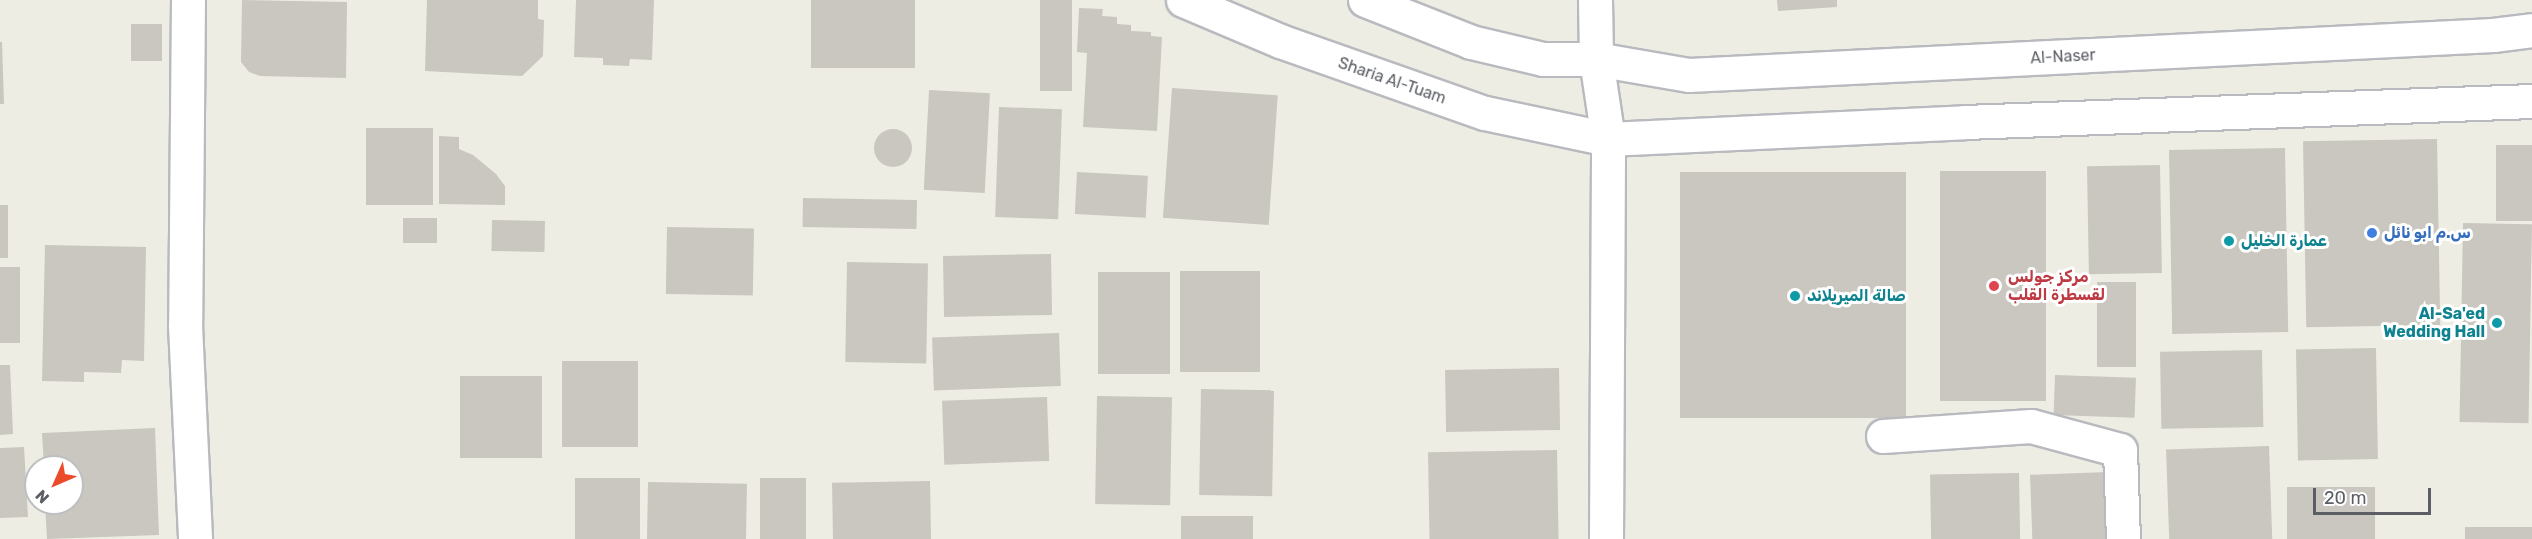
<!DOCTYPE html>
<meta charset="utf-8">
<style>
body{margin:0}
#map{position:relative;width:2532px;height:539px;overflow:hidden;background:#eeede3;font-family:Rubik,Cairo,sans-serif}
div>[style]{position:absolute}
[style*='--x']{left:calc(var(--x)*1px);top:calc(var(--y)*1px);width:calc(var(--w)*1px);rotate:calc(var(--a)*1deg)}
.building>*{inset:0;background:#c9c7c0;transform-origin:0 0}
.round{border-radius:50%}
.roads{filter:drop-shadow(2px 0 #b8babf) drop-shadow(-2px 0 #b8babf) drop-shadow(0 2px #b8babf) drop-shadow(0 -2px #b8babf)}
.minor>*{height:33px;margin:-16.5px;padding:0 16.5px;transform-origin:16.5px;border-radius:16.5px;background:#fff}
.tertiary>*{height:33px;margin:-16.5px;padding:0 16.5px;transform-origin:16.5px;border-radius:16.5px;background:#fff}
.secondary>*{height:33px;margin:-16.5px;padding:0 16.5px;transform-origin:16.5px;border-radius:16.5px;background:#fff}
.dots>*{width:16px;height:16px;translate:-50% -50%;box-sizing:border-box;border:3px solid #fff;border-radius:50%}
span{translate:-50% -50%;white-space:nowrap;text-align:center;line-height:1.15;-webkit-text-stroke:6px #fff;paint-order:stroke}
.street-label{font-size:16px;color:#5b5e64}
.shop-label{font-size:16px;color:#366cbe;font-weight:700}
.left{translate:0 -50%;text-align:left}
.culture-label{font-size:16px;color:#0d838f;font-weight:700}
.right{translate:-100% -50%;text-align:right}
.health-label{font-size:16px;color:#be3a42;font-weight:700}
.north{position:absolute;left:24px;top:455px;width:60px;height:60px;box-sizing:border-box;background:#fff;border:2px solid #bdbfc1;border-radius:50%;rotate:225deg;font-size:16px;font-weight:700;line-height:24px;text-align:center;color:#5b5e64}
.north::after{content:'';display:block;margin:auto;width:21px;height:27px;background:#ec4b2b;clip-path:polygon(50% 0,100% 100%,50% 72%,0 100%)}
.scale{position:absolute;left:2313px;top:488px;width:118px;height:27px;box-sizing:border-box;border:3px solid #5b5e64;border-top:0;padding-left:8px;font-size:18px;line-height:21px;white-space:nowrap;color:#5b5e64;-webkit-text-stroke:4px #fff;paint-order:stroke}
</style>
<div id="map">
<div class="building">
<div style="clip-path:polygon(242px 0,347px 2px,346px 78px,260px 76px,249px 72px,241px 62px)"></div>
<div style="clip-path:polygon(427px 0,538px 0,538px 19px,544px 20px,543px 56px,522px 76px,425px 71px)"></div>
<div style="clip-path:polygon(576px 0,654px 0,652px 60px,630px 59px,629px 66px,603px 65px,603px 58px,574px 57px)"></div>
<div style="left:811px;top:0;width:104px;height:68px"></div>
<div style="left:1040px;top:0;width:32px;height:91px"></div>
<div style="clip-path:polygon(1777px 0,1837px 0,1837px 7px,1778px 11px)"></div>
<div style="clip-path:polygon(1079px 8px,1103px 9px,1102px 16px,1117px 17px,1117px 24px,1131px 25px,1131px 31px,1151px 32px,1151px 36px,1162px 37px,1157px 131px,1083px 127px,1087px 53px,1077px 52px)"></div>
<div style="left:131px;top:24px;width:31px;height:37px"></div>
<div style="clip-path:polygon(0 42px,2px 42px,4px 104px,0 104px)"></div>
<div style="left:1172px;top:88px;width:106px;height:130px;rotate:4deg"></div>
<div style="left:929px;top:90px;width:61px;height:100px;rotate:3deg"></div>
<div style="left:999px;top:107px;width:63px;height:110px;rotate:2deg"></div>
<div style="left:366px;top:128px;width:67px;height:77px"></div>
<div class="round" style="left:874px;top:129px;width:38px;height:38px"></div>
<div style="clip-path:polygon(439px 136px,459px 137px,459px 149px,473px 155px,496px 174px,505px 186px,505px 205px,439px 204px)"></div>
<div style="left:2437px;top:139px;width:186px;height:134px;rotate:89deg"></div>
<div style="left:2496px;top:145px;width:36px;height:76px"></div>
<div style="left:2285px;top:148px;width:184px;height:116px;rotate:89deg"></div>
<div style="left:2160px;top:165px;width:108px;height:73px;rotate:89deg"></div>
<div style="left:1940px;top:171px;width:106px;height:230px"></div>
<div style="left:1077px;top:172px;width:71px;height:42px;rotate:3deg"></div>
<div style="left:1906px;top:172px;width:246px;height:226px;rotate:90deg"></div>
<div style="left:803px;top:198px;width:114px;height:29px;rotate:1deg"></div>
<div style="left:0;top:205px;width:8px;height:53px"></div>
<div style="left:403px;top:218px;width:34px;height:25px"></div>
<div style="left:492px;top:220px;width:53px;height:31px;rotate:1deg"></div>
<div style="left:2463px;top:223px;width:69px;height:199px;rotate:1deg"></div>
<div style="left:667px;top:227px;width:87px;height:67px;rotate:1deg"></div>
<div style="clip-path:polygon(45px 245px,146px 247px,144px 361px,122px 360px,121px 373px,84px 372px,84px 382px,42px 381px)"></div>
<div style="left:1051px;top:254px;width:61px;height:108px;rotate:89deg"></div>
<div style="left:847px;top:262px;width:81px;height:100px;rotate:1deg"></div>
<div style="left:0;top:267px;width:20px;height:76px"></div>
<div style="left:1180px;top:271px;width:80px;height:101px"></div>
<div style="left:1098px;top:272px;width:72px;height:102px"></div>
<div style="left:2097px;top:282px;width:39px;height:85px"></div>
<div style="left:1059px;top:333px;width:53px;height:127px;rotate:88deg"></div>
<div style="left:2376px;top:348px;width:111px;height:80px;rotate:89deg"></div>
<div style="left:2262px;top:350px;width:77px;height:102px;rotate:89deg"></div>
<div style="left:562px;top:361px;width:76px;height:86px"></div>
<div style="clip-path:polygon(0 365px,10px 365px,13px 434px,0 435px)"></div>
<div style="left:1559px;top:368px;width:62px;height:114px;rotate:89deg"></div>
<div style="left:2055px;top:375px;width:81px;height:40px;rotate:2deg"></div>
<div style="left:460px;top:376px;width:82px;height:82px"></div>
<div style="left:1201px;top:389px;width:73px;height:106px;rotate:1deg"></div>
<div style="left:1097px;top:396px;width:75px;height:108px;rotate:1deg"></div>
<div style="left:1047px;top:397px;width:64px;height:105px;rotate:88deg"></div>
<div style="clip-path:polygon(155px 428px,159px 535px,47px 539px,45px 503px,72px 503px,72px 467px,44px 467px,42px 433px)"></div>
<div style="left:2269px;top:446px;width:93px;height:103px;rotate:88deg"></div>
<div style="clip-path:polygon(24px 447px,28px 517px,0 518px,0 448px)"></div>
<div style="left:1557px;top:450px;width:89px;height:129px;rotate:89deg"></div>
<div style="left:2108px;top:472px;width:67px;height:78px;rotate:88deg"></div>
<div style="left:2019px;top:473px;width:66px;height:89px;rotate:89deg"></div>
<div style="left:575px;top:478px;width:65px;height:61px"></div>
<div style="left:760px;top:478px;width:46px;height:61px"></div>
<div style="left:930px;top:481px;width:58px;height:98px;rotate:89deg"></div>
<div style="left:648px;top:482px;width:99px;height:57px;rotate:1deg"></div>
<div style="left:2375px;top:487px;width:52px;height:88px;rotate:90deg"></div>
<div style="left:1181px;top:516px;width:72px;height:23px"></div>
<div style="left:2532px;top:527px;width:12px;height:67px;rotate:90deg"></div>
</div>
<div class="roads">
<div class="minor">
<div style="--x:188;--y:0;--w:325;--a:90.5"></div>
<div style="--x:185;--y:325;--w:214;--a:87.3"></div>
<div style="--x:1596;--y:59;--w:81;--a:81.5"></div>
<div style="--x:1883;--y:436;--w:148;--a:-3.9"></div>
<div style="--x:2031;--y:426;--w:92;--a:15.1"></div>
<div style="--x:2120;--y:450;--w:89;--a:88.1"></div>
</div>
<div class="tertiary">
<div style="--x:1595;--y:0;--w:59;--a:89"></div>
<div style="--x:1606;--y:539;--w:400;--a:-89.7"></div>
</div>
<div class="secondary">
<div style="--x:1183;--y:0;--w:105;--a:22.9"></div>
<div style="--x:1280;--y:41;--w:217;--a:19.4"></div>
<div style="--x:1485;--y:113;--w:126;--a:11.9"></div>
<div style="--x:1608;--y:139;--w:357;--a:-2.7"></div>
<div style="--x:1965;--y:122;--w:567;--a:-2.12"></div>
<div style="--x:1365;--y:0;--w:114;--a:21.6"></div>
<div style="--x:1471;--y:42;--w:74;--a:13.3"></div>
<div style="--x:1543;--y:59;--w:53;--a:0"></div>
<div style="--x:1596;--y:59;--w:94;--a:9.8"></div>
<div style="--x:1689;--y:75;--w:805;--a:-2.85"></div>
<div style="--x:2493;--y:35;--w:39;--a:-7"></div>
</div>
</div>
<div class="dots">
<div style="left:2372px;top:233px;background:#3f7fe0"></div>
<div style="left:2229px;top:241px;background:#0f9aa8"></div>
<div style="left:1994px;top:286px;background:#e0444e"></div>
<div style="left:1795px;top:296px;background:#0f9aa8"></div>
<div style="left:2497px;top:323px;background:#0f9aa8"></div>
</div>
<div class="street-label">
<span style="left:2063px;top:57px;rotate:-3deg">Al-Naser</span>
<span style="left:1392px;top:81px;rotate:19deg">Sharia Al-Tuam</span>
</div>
<div class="shop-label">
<span class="left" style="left:2384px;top:233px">س.م ابو نائل</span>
</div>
<div class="culture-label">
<span class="left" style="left:2241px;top:241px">عمارة الخليل</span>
<span class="left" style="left:1807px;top:296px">صالة الميريلاند</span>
<span class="right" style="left:2485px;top:323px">Al-Sa'ed<br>Wedding Hall</span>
</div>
<div class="health-label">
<span class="left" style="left:2008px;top:286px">مركز جولس<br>لقسطرة القلب</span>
</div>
<div class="north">N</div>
<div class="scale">20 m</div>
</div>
